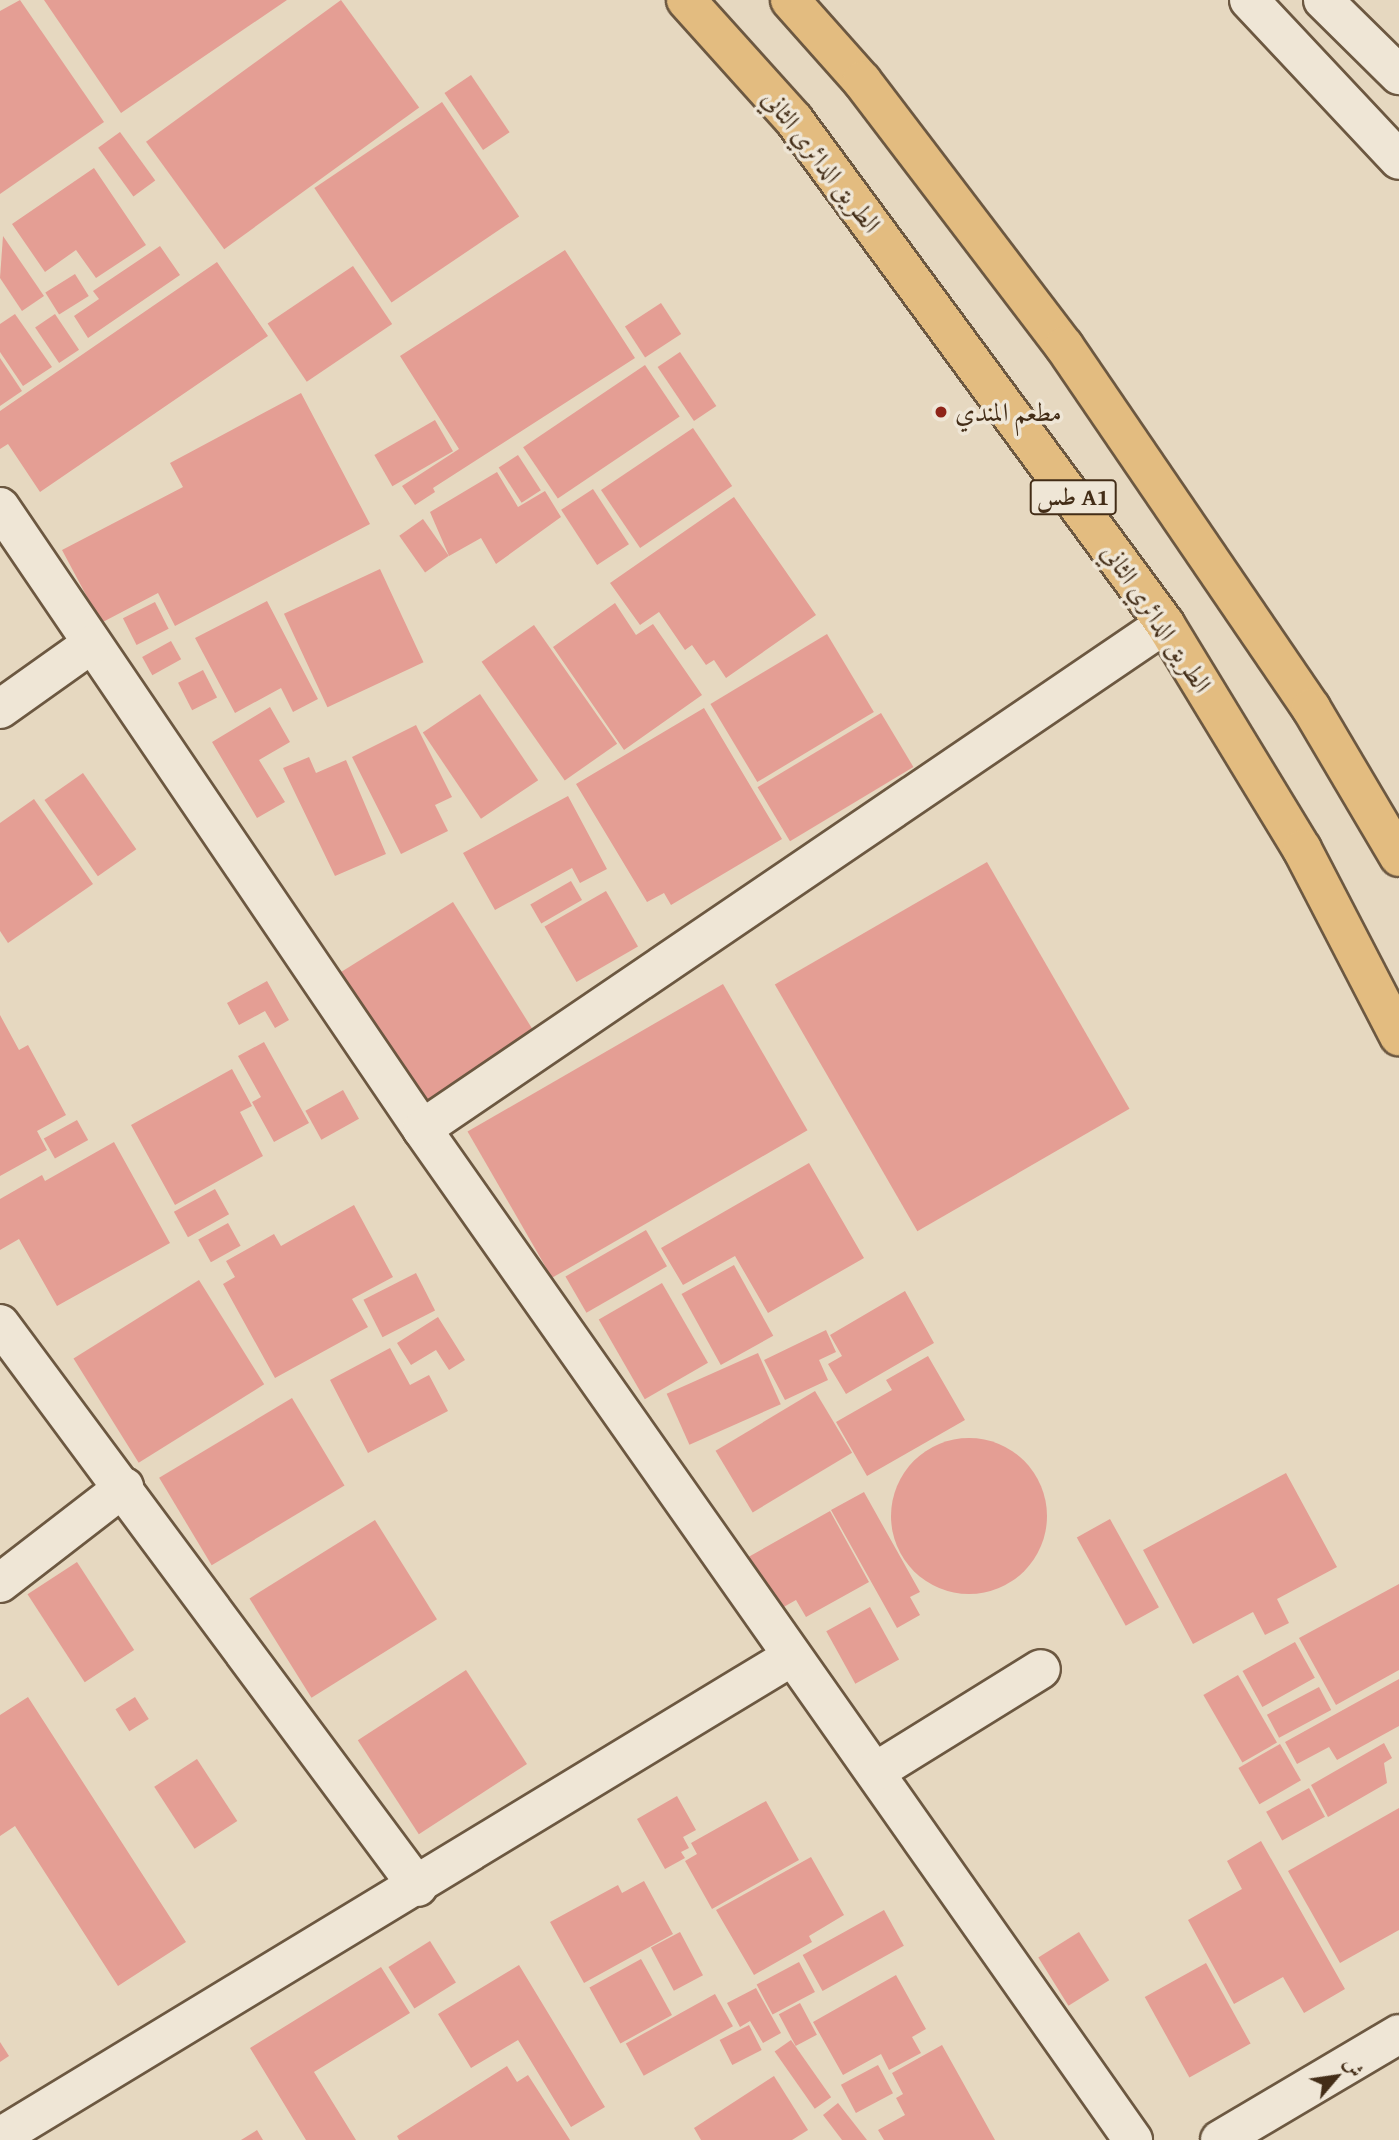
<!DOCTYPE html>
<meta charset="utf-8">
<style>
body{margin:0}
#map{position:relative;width:1399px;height:2140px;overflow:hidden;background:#e6d8c0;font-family:"Gentium Book Plus",Amiri,serif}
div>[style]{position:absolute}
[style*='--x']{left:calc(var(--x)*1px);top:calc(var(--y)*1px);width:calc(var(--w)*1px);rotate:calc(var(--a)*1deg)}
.building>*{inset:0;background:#e49e94;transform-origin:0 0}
.round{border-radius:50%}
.roads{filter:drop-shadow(2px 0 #6c5841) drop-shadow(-2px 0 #6c5841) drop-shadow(0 2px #6c5841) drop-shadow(0 -2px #6c5841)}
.minor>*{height:38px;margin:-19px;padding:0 19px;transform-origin:19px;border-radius:19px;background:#efe6d6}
.highway>*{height:38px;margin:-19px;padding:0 19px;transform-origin:19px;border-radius:19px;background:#e3bc80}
.dots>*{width:19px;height:19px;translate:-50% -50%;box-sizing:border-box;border:4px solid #efe6d6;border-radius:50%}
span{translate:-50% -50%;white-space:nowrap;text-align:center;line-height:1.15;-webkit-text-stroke:7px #efe6d6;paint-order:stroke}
.shield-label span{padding:2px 5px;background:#efe6d6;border:2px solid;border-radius:5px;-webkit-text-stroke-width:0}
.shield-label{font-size:24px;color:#432d17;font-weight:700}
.street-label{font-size:26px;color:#432d17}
.poi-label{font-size:26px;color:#432d17}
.left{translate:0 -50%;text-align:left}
.north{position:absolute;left:1301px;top:2042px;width:70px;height:70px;-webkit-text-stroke:5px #efe6d6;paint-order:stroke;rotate:61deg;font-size:19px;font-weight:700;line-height:28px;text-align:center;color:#432d17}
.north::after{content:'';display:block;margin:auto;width:24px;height:32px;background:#432d17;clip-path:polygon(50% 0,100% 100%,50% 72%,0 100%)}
</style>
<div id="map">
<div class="building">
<div style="clip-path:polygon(20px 0,104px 122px,0 194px,0 11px)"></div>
<div style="clip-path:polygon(44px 0,287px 0,121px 113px)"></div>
<div style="left:341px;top:0;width:133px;height:241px;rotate:54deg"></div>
<div style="left:471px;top:75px;width:69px;height:32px;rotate:56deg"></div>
<div style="left:442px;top:102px;width:138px;height:154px;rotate:56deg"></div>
<div style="left:120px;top:132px;width:60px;height:27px;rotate:54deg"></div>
<div style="clip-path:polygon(94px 168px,146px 245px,96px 278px,76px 250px,45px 272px,12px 224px)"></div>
<div style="clip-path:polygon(3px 236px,44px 296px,22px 311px,0 278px)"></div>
<div style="clip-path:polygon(160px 246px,180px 275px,88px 338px,74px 316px,99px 299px,93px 291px)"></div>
<div style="clip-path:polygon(565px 250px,635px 358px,433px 488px,435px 492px,415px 505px,402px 486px,459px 449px,400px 356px)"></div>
<div style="clip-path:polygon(217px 262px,268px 336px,40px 492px,8px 444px,0 449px,0 411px)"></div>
<div style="left:353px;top:266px;width:70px;height:103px;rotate:56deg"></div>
<div style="left:75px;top:274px;width:26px;height:35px;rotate:58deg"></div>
<div style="left:661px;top:303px;width:37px;height:43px;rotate:57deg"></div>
<div style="clip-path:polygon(15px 314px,52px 367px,23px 386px,0 352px,0 324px)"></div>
<div style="left:55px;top:314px;width:43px;height:24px;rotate:56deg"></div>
<div style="left:680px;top:352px;width:65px;height:27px;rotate:56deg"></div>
<div style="clip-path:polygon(0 358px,22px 391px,0 406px)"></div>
<div style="left:645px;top:365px;width:62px;height:147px;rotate:56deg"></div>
<div style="clip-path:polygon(301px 393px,370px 524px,175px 626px,158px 593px,101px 623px,62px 550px,183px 487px,170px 463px)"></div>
<div style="left:435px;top:420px;width:36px;height:70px;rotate:60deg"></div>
<div style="left:693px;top:428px;width:70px;height:111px;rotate:56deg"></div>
<div style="left:518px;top:455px;width:42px;height:23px;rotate:57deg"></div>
<div style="clip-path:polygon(497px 472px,518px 507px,545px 491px,561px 517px,496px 564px,481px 538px,449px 556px,430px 512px)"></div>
<div style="left:593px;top:489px;width:66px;height:38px;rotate:57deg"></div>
<div style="clip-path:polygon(734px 497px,816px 615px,726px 678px,714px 660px,706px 665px,692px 645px,685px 650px,659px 612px,640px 625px,610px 583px)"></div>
<div style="left:423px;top:519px;width:45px;height:29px;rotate:55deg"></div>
<div style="left:380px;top:569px;width:103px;height:106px;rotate:65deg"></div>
<div style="clip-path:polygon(267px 601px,318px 699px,293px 712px,281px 688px,235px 713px,195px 638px)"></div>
<div style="left:155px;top:602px;width:30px;height:36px;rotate:63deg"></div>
<div style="clip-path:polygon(615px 603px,636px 635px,653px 624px,702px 695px,624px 750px,553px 647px)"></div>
<div style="left:534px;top:625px;width:145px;height:64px;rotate:55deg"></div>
<div style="left:827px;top:634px;width:91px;height:136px;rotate:59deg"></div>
<div style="left:171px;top:641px;width:21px;height:33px;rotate:61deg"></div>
<div style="left:203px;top:670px;width:31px;height:28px;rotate:63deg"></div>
<div style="left:480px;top:694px;width:104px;height:69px;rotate:56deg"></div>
<div style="clip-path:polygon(270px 707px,290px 742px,259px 760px,285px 802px,257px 818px,212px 742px)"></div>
<div style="clip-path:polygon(704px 708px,782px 839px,671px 905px,664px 893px,647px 902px,576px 784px)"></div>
<div style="left:881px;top:713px;width:63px;height:144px;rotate:59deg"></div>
<div style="clip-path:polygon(416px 725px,452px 797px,435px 805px,448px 831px,401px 854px,352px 757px)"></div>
<div style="clip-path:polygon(309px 757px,316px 773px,346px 760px,386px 854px,335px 876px,283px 768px)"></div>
<div style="left:83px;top:773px;width:93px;height:47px;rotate:55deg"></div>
<div style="clip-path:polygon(568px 796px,607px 869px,580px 883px,572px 868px,495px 910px,463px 853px)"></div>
<div style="clip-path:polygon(34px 799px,93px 884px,8px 943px,0 931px,0 823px)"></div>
<div style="left:987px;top:862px;width:285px;height:245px;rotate:60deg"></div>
<div style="left:571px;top:881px;width:22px;height:47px;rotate:60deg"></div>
<div style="left:606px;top:891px;width:64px;height:71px;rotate:60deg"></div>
<div style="left:453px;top:902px;width:159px;height:139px;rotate:58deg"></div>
<div style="clip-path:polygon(267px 981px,289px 1020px,275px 1028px,265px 1011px,239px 1025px,227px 1003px)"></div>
<div style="left:723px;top:984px;width:169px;height:295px;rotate:60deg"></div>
<div style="clip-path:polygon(0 1015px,19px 1050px,28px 1045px,66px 1115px,37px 1131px,47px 1150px,0 1176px)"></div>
<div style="clip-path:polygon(264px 1042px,309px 1123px,274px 1142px,252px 1102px,261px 1097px,238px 1056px)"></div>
<div style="clip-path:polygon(232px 1069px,252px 1106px,240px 1112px,263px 1156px,175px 1205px,131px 1125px)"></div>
<div style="left:343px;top:1090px;width:33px;height:43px;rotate:61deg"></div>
<div style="left:77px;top:1120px;width:23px;height:38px;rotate:61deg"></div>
<div style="clip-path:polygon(114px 1142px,170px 1243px,57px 1306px,19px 1239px,0 1250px,0 1199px,42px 1175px,45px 1181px)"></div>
<div style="clip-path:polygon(809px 1163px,864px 1258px,768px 1313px,735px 1256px,683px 1285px,661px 1248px)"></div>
<div style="left:215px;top:1189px;width:29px;height:47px;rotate:61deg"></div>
<div style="clip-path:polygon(354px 1205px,393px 1277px,352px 1299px,368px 1327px,275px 1378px,223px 1284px,235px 1277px,226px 1261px,274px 1234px,281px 1246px)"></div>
<div style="left:228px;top:1223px;width:26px;height:34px;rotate:61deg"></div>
<div style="left:646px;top:1230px;width:42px;height:93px;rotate:60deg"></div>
<div style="left:734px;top:1265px;width:81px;height:60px;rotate:61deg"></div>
<div style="left:416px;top:1273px;width:42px;height:59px;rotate:63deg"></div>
<div style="left:199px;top:1280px;width:123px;height:148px;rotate:58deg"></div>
<div style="left:662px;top:1283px;width:92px;height:73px;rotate:60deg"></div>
<div style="clip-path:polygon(905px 1291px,934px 1343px,846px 1394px,828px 1364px,842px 1356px,830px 1335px)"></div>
<div style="clip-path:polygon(438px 1317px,465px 1360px,449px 1370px,436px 1350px,411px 1365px,397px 1343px)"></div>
<div style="clip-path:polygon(826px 1330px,836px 1352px,819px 1360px,828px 1380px,785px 1400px,764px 1360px)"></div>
<div style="clip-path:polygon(390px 1348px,410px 1385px,429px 1375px,448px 1411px,368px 1453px,330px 1380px)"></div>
<div style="left:758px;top:1353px;width:56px;height:100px;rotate:66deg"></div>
<div style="clip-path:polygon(928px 1356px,965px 1420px,867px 1476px,836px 1422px,892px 1390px,886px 1380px)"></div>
<div style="left:815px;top:1391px;width:72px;height:116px;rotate:59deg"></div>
<div style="left:292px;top:1398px;width:102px;height:155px;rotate:59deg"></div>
<div class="round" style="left:891px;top:1438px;width:156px;height:156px"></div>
<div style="clip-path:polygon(1286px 1473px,1337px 1567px,1277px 1599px,1289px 1623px,1265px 1635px,1253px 1612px,1193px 1644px,1143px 1550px)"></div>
<div style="clip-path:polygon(864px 1492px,920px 1592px,910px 1597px,920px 1615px,897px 1628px,831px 1510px)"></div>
<div style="clip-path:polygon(830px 1511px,869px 1582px,806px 1617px,796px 1600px,773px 1613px,743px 1560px)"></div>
<div style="left:1110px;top:1519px;width:101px;height:38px;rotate:61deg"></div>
<div style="left:375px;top:1520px;width:117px;height:148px;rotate:58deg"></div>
<div style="left:77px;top:1562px;width:105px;height:59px;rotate:57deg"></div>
<div style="clip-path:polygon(1399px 1584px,1399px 1670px,1336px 1705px,1299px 1638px)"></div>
<div style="left:870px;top:1607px;width:60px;height:50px;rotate:61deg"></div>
<div style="left:1295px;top:1642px;width:41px;height:60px;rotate:61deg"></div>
<div style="left:466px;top:1670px;width:112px;height:129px;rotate:57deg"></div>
<div style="left:1238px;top:1675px;width:78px;height:40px;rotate:60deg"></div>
<div style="clip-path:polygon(1399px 1679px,1399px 1726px,1337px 1760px,1329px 1747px,1297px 1764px,1285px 1742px)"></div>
<div style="left:1319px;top:1687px;width:26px;height:59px;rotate:62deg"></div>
<div style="clip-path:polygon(28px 1697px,186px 1942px,118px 1986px,15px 1826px,0 1836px,0 1715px)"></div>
<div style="left:135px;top:1697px;width:26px;height:23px;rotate:58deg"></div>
<div style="clip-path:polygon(1384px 1743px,1392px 1758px,1384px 1763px,1387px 1783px,1328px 1817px,1311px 1785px)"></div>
<div style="left:1280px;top:1744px;width:42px;height:48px;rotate:60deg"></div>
<div style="left:197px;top:1759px;width:74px;height:51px;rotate:57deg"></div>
<div style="left:1309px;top:1788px;width:33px;height:49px;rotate:61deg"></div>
<div style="clip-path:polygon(677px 1796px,696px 1830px,683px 1837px,689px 1848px,681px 1852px,685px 1858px,665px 1869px,637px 1819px)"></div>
<div style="clip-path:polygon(766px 1801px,799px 1860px,712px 1909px,685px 1861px,697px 1854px,691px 1843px)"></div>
<div style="clip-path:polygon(1399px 1808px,1399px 1930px,1340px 1963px,1288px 1871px)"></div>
<div style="clip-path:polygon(1261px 1841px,1345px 1989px,1304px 2013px,1283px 1977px,1234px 2004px,1188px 1920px,1242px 1889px,1227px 1861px)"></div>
<div style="clip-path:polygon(811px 1857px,844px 1915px,809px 1936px,812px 1942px,754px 1975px,716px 1910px)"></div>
<div style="clip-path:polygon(644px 1881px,673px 1934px,584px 1983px,550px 1922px,618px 1885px,622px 1893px)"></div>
<div style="left:884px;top:1910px;width:41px;height:93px;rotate:61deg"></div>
<div style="left:680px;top:1932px;width:49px;height:33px;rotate:62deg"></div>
<div style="left:1079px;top:1932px;width:57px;height:48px;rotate:58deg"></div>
<div style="left:430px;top:1941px;width:49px;height:49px;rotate:58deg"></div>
<div style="left:641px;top:1959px;width:64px;height:59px;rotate:61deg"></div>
<div style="left:799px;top:1962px;width:34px;height:48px;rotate:62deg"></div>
<div style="left:1206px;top:1963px;width:92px;height:70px;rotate:61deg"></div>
<div style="clip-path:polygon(519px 1965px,605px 2107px,571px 2127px,518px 2040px,471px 2068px,438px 2014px)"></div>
<div style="clip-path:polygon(381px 1967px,410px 2013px,314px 2072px,356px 2140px,306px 2140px,250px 2048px)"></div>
<div style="clip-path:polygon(896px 1975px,926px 2029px,912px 2037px,921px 2053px,889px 2070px,881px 2054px,843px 2075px,813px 2022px)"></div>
<div style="clip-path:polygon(756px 1988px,781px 2033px,763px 2043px,750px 2021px,740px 2027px,727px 2003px)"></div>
<div style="left:715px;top:1994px;width:37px;height:102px;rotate:61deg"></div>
<div style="left:800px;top:2003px;width:36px;height:24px;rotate:62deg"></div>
<div style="left:749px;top:2025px;width:28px;height:33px;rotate:63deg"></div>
<div style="left:791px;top:2040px;width:70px;height:20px;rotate:55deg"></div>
<div style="clip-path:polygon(0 2042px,9px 2056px,0 2062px)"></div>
<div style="clip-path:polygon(942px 2045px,995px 2140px,884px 2140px,878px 2130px,905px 2115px,896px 2098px,903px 2094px,892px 2073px)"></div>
<div style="left:878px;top:2065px;width:32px;height:42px;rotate:62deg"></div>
<div style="clip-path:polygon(507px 2066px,517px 2082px,528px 2075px,570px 2140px,399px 2140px,397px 2136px)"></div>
<div style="clip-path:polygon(774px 2076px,808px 2130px,792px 2140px,701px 2140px,694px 2128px)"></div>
<div style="clip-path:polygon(838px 2103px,867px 2140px,842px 2140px,823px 2115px)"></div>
<div style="clip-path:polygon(257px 2130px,263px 2140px,241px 2140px)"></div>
</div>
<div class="roads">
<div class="minor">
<div style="--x:1249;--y:0;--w:219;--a:46.8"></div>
<div style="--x:1323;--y:0;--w:107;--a:44.6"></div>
<div style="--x:0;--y:507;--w:752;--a:55.84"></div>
<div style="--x:422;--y:1129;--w:1236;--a:54.88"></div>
<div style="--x:0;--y:709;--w:110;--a:-35.4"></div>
<div style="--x:422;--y:1129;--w:898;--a:-34.2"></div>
<div style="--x:0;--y:1324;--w:701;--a:53.41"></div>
<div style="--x:0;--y:1583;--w:157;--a:-37.7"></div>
<div style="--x:875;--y:1772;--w:195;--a:-31.8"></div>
<div style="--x:0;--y:2137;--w:925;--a:-31.25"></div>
<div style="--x:1220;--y:2140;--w:208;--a:-30.6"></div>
</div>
<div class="highway">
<div style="--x:686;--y:0;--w:161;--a:48"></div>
<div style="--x:794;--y:120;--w:626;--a:53.64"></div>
<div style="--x:1165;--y:624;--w:263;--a:58.7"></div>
<div style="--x:1302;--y:849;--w:211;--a:62.6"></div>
<div style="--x:790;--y:0;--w:108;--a:48.4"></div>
<div style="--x:862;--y:81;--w:333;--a:52.7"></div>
<div style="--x:1064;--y:346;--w:438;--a:55.7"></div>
<div style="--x:1311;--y:708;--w:173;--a:59.4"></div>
</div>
</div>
<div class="dots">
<div style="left:941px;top:412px;background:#8f2418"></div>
</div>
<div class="shield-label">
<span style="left:1073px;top:497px">طس A1</span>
</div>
<div class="street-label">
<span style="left:822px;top:161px;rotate:52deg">الطريق الدائري الثاني</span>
<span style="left:1157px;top:618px;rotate:56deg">الطريق الدائري الثاني</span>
</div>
<div class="poi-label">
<span class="left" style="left:955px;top:412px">مطعم المندي</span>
</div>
<div class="north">ش</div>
</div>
